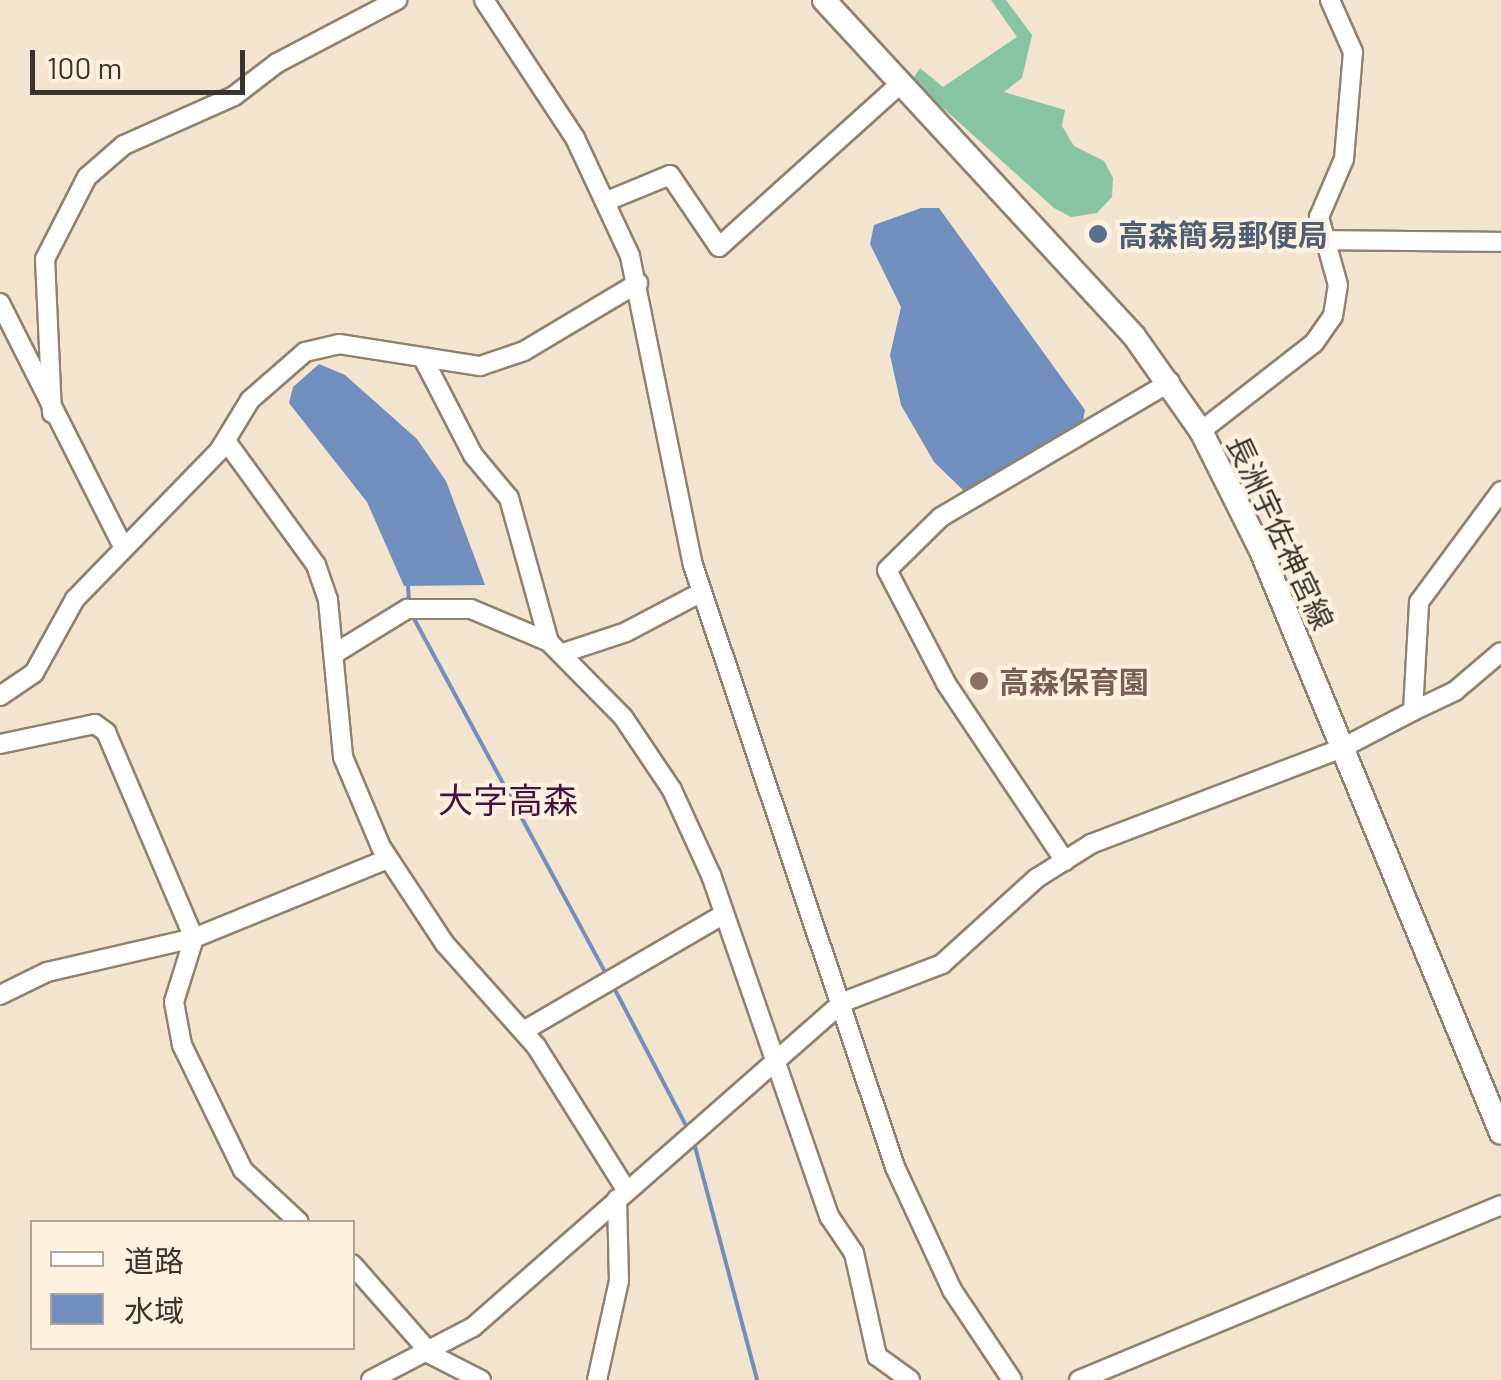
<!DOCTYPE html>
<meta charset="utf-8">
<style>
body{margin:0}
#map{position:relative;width:1501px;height:1380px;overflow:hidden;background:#f3e4cf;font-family:Barlow,"Noto Sans JP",sans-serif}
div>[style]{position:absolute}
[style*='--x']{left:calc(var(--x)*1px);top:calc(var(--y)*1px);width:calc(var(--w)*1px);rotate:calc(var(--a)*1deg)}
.forest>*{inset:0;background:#87c4a2}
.water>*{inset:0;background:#708ebe}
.stream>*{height:4px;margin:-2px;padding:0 2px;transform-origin:2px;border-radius:2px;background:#708ebe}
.roads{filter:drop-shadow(2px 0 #90826f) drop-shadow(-2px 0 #90826f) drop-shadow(0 2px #90826f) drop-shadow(0 -2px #90826f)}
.minor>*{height:18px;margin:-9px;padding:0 9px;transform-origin:9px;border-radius:9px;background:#fff}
.major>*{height:22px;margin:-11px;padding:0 11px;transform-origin:11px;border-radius:11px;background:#fff}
.dots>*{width:28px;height:28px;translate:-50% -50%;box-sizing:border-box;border:5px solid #fef1e0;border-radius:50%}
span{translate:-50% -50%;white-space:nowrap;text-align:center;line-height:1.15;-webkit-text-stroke:8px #fef1e0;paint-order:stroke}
.service-label{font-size:30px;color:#4e5e75;font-weight:700}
.left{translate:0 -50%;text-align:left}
.street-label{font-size:30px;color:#39332b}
.education-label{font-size:30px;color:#785e54;font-weight:700}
.quarter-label{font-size:35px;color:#48123e}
.legend{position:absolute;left:30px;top:1220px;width:325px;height:130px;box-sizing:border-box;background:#fef1e0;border:2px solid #afa598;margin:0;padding:12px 18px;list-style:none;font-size:30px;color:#39332b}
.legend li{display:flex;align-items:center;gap:20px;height:50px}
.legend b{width:50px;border:2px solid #afa598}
.scale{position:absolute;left:30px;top:50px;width:215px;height:45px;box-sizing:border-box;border:5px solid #39332b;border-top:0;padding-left:12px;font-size:30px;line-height:35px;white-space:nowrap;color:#39332b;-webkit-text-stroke:8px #fef1e0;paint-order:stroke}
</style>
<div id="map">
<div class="forest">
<div style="clip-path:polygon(991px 0,1006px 0,1032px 35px,1022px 78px,1004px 92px,1065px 110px,1062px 126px,1074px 146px,1104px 161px,1113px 178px,1112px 197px,1097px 213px,1071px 217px,1054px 208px,912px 80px,920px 68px,943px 87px,1017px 37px)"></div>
</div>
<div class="water">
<div style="clip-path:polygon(921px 208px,939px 208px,1085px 410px,1082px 425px,968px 495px,934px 462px,901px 405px,890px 355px,901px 307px,870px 244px,874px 225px)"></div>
<div style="clip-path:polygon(319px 364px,345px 375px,417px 439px,446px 481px,485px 585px,404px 586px,367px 502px,289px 403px,293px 387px)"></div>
</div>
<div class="stream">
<div style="--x:408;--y:586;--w:15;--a:86"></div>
<div style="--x:412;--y:615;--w:410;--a:61.6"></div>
<div style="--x:612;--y:984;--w:166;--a:62.4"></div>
<div style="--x:693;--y:1139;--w:249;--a:75.1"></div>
</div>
<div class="roads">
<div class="minor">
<div style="--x:484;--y:0;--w:165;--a:56.6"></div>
<div style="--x:575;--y:138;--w:130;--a:65"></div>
<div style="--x:630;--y:256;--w:315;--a:78.5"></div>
<div style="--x:693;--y:565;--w:635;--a:71.45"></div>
<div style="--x:895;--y:1167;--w:136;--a:65.1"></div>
<div style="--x:952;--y:1290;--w:108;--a:56.3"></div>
<div style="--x:607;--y:201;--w:68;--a:-22.4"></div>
<div style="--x:670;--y:175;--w:87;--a:55.8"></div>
<div style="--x:719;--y:247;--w:244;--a:-42"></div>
<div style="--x:1322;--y:240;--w:179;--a:0.6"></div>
<div style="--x:0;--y:303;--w:275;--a:63.2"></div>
<div style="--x:424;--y:360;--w:107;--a:62.7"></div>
<div style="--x:473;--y:455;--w:56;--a:50.1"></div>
<div style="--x:509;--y:498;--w:149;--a:74.5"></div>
<div style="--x:52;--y:413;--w:154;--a:-92.6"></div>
<div style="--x:45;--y:259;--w:92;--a:-62.9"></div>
<div style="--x:87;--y:177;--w:49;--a:-40.9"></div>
<div style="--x:124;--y:145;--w:120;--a:-24"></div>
<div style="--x:234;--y:96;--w:54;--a:-37.5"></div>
<div style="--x:277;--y:63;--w:136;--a:-27.7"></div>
<div style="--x:1201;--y:431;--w:143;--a:-37.9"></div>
<div style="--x:1314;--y:343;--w:33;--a:-55"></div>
<div style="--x:1333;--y:316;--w:31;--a:-81"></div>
<div style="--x:1338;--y:285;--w:71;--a:-105.6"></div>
<div style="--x:1319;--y:217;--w:63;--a:-66.7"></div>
<div style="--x:1344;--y:159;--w:107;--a:-85.2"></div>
<div style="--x:1353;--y:52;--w:57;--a:-113.9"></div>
<div style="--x:226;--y:441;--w:153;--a:54"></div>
<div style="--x:316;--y:565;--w:37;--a:71"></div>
<div style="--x:328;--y:600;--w:158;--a:84.5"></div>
<div style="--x:343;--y:757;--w:98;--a:67.1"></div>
<div style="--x:381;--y:847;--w:116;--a:56.6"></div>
<div style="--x:445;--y:944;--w:137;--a:48.3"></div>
<div style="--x:536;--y:1046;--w:171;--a:57.9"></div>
<div style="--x:563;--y:653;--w:66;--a:-18.4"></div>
<div style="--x:626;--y:632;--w:86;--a:-27.8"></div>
<div style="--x:334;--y:654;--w:86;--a:-31.7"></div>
<div style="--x:407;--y:609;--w:64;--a:0"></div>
<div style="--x:471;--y:609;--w:85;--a:22.9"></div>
<div style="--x:549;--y:642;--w:105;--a:45.4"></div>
<div style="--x:623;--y:717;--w:88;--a:56.1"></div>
<div style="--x:672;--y:790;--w:94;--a:65.4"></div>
<div style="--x:711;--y:875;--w:361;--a:70.9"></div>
<div style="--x:829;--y:1216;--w:45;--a:56"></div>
<div style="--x:854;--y:1253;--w:106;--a:77.4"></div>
<div style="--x:877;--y:1356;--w:41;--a:36"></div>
<div style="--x:0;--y:696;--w:41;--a:-34.1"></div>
<div style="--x:34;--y:673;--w:85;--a:-61"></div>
<div style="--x:75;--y:599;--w:206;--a:-45.8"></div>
<div style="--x:219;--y:451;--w:60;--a:-58.7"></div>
<div style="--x:250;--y:400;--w:73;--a:-41.1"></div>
<div style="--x:305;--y:352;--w:35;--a:-13"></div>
<div style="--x:339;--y:344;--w:143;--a:8.9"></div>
<div style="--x:480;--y:366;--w:46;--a:-18.8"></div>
<div style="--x:524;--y:351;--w:133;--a:-30.8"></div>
<div style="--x:1413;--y:711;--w:47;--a:-25.5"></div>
<div style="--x:1455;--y:691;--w:60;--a:-40.3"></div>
<div style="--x:0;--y:744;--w:97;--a:-11.9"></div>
<div style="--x:95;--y:724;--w:14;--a:36"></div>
<div style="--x:106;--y:732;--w:224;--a:66.9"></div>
<div style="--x:194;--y:938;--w:67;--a:107.4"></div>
<div style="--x:174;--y:1002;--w:44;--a:79.5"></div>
<div style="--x:182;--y:1045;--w:139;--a:64"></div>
<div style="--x:243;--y:1170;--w:76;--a:42.9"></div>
<div style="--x:1065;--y:861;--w:214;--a:-123.8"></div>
<div style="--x:946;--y:683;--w:127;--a:-117.6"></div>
<div style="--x:887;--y:570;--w:76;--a:-44.5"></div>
<div style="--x:941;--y:517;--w:266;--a:-30.5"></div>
<div style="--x:0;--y:995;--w:52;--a:-26.1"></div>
<div style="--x:47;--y:972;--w:151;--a:-13"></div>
<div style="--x:194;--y:938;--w:209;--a:-22.2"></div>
<div style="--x:525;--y:1030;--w:230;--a:-30.2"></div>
<div style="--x:352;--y:1264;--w:121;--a:48.7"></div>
<div style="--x:432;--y:1355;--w:55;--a:27"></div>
<div style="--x:371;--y:1380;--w:115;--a:-27.5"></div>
<div style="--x:473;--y:1327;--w:492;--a:-41.3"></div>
<div style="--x:843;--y:1002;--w:106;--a:-21"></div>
<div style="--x:942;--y:964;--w:128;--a:-42.2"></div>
<div style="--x:1037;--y:878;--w:64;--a:-32.2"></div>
<div style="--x:1091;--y:844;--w:269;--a:-20.9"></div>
<div style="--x:1342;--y:748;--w:80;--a:-27.5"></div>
<div style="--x:1413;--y:711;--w:109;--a:-86.8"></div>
<div style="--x:1419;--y:602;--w:138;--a:-53.5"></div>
<div style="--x:597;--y:1380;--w:101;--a:-77.5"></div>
<div style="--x:619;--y:1281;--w:82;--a:-91.4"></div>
<div style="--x:1079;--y:1380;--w:457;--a:-22.5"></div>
</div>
<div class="major">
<div style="--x:824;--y:0;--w:457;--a:47.3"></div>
<div style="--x:1134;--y:336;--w:116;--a:54.8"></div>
<div style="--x:1201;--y:431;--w:136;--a:63.4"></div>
<div style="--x:1262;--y:553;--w:627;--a:67.6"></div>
</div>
</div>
<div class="dots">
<div style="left:1098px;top:234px;background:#5c6f8a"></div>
<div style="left:979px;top:681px;background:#8d6e63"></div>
</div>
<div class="service-label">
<span class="left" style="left:1118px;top:234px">高森簡易郵便局</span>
</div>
<div class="street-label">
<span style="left:1281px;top:532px;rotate:65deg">長洲宇佐神宮線</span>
</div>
<div class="education-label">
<span class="left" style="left:999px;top:681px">高森保育園</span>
</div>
<div class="quarter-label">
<span style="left:508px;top:799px">大字高森</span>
</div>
<ul class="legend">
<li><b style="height:12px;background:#fff"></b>道路</li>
<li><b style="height:28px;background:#708ebe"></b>水域</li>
</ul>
<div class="scale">100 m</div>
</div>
